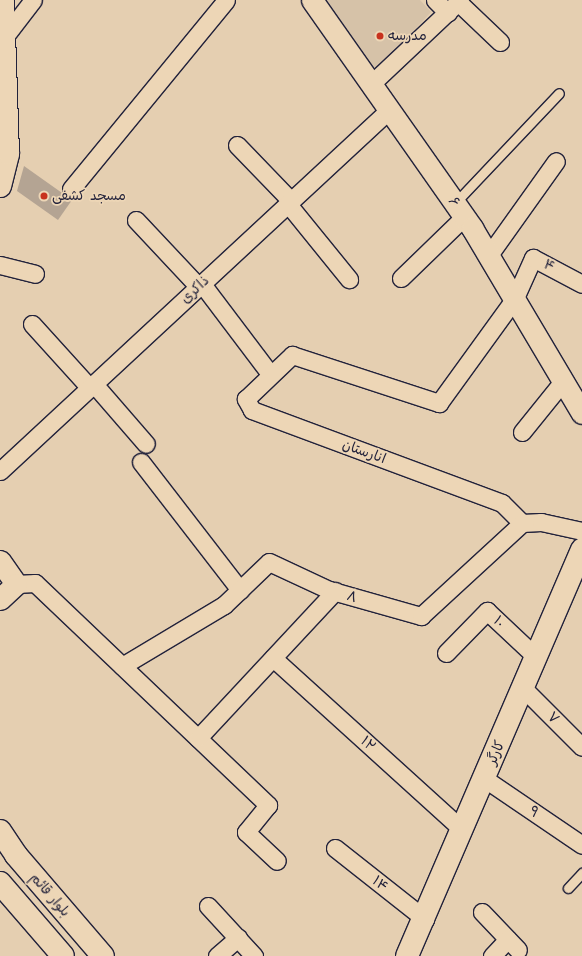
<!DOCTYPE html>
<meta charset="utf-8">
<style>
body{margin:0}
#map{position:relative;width:582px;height:956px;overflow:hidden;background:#e5cfb1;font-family:"Comic Neue","Playpen Sans Arabic",sans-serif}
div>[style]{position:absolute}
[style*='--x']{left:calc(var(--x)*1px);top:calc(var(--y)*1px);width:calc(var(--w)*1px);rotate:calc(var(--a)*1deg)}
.built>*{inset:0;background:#d6c2a8}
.building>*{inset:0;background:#b4a493}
.roads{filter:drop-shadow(1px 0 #22223b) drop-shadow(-1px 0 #22223b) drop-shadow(0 1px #22223b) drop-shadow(0 -1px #22223b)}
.service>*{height:9px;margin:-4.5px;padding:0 4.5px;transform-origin:4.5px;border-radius:4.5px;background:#edd6b6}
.minor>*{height:17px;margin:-8.5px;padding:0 8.5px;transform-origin:8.5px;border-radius:8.5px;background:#edd6b6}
.tertiary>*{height:21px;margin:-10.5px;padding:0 10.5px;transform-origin:10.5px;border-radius:10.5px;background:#edd6b6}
.secondary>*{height:22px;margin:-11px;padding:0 11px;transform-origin:11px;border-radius:11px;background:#edd6b6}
.dots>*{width:11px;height:11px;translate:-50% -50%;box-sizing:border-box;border:2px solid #edd6b6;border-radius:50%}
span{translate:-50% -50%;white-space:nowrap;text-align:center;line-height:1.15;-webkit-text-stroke:3.5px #edd6b6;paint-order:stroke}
.poi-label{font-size:14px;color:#22223b}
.left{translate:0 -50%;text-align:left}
.street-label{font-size:14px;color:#22223b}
</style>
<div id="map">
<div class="built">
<div style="clip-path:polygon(325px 0,420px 0,431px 12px,384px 63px,372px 68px)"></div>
</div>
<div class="building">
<div style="clip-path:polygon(24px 166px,72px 200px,58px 220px,17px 191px)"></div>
</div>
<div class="roads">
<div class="service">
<div style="--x:455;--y:203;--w:151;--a:-46.6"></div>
<div style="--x:568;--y:888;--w:21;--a:-47"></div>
</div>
<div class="minor">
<div style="--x:435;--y:0;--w:18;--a:45"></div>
<div style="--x:458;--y:2;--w:58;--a:43.6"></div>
<div style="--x:6;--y:35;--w:44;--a:-52.4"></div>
<div style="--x:371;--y:84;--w:122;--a:-43.3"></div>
<div style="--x:237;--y:145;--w:78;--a:46"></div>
<div style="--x:71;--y:189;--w:244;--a:-50.6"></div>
<div style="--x:288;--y:204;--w:97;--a:50.9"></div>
<div style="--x:136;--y:220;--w:92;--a:46.8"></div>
<div style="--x:489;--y:255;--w:115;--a:-54.5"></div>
<div style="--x:0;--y:265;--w:36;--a:14"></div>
<div style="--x:401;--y:278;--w:88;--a:-44.1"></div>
<div style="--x:202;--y:284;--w:113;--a:52.9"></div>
<div style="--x:32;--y:324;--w:86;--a:47.8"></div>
<div style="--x:94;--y:384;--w:79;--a:49.1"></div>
<div style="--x:522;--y:432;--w:67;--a:-51.1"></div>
<div style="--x:141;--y:462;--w:162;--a:52.3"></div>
<div style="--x:0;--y:471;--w:531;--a:-42.86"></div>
<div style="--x:522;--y:523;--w:28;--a:-135"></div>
<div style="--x:502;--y:503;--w:267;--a:-159.6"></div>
<div style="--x:252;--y:410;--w:13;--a:-119"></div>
<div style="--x:246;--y:399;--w:64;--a:-43.7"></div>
<div style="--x:292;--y:355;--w:155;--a:18.1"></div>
<div style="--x:439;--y:403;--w:130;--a:-54.1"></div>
<div style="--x:515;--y:298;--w:44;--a:-65.8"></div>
<div style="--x:533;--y:258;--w:55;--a:28"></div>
<div style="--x:16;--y:584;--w:19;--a:-3"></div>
<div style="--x:35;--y:583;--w:322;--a:43.6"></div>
<div style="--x:268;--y:805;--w:35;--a:129"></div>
<div style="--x:246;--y:832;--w:42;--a:43.1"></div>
<div style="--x:446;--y:653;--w:59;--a:-45.7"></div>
<div style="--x:487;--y:611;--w:67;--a:43.2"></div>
<div style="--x:273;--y:658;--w:256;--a:42.2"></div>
<div style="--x:122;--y:666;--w:119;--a:-30.9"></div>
<div style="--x:224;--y:605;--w:62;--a:-43.7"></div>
<div style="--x:269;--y:562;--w:66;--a:25"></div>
<div style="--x:329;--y:590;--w:96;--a:15.8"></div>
<div style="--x:421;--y:616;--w:137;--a:-42.6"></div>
<div style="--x:522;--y:523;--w:19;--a:-3"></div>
<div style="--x:541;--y:522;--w:42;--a:12.4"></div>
<div style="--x:523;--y:688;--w:83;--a:45"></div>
<div style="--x:198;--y:738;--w:201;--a:-47"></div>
<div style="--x:485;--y:779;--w:117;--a:34.2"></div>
<div style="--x:335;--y:848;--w:115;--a:38.3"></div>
<div style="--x:208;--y:906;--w:68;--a:47.4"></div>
<div style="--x:482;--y:912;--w:52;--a:46.5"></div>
<div style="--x:217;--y:956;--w:28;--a:-41"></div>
<div style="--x:492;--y:956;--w:23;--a:-47"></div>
</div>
<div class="tertiary">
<div style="--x:312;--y:0;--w:279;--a:54.9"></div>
<div style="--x:472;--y:228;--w:215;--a:59.3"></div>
<div style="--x:0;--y:186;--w:34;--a:-76"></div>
<div style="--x:8;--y:153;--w:153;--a:-91.9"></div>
<div style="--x:0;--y:561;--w:28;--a:55"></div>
<div style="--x:16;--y:584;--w:22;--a:137"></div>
</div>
<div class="secondary">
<div style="--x:0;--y:831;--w:29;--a:56"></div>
<div style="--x:16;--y:855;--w:133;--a:49.3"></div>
<div style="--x:0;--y:883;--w:96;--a:49.2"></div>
<div style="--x:407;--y:956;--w:443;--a:-66.7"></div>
</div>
</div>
<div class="dots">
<div style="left:380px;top:36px;background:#c8321e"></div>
<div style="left:44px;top:196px;background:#c8321e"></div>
</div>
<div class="poi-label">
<span class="left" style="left:388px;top:36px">مدرسه</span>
<span class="left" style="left:52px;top:196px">مسجد کشفی</span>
</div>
<div class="street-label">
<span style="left:454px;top:202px;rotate:55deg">۶</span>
<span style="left:549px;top:266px;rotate:28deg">۴</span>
<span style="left:195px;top:290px;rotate:-43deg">ذاکری</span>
<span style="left:364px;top:452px;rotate:20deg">انارستان</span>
<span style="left:352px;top:597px;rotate:19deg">۸</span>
<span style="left:499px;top:622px;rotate:43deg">۱۰</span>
<span style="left:553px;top:718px;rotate:45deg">۷</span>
<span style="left:368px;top:744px;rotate:42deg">۱۲</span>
<span style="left:496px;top:753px;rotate:-67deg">کارگر</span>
<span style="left:534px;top:812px;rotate:35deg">۹</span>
<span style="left:380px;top:884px;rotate:38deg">۱۴</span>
<span style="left:50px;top:895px;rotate:49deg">بلوار قائم</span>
</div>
</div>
